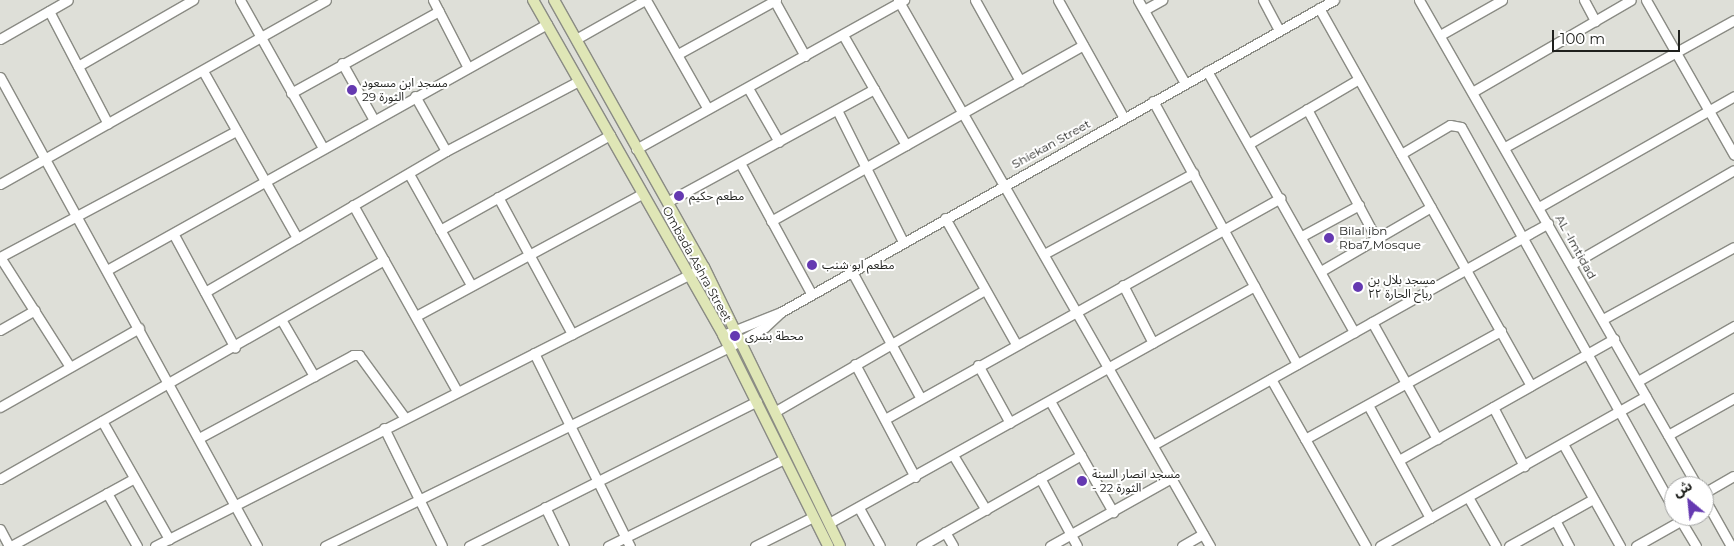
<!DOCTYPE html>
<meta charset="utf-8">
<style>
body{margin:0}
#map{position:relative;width:1734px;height:546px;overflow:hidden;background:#dedfd8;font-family:Montserrat,"Noto Sans Arabic",sans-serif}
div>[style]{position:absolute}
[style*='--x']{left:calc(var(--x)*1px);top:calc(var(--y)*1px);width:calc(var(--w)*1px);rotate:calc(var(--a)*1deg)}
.roads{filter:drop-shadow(1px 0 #8a8b84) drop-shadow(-1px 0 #8a8b84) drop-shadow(0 1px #8a8b84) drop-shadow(0 -1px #8a8b84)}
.minor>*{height:9px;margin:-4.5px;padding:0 4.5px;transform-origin:4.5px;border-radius:4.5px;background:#fff}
.major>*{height:10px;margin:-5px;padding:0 5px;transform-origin:5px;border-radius:5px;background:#dfe6b6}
.dots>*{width:14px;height:14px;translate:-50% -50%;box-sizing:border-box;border:2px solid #fff;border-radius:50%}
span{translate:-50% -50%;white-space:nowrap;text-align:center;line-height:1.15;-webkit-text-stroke:4px #fff;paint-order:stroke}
.poi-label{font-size:12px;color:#1f201d}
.left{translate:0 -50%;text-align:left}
.street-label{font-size:12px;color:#1f201d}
.north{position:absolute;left:1664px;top:476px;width:50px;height:50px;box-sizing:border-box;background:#fff;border:1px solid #a5a6a5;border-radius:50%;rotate:332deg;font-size:14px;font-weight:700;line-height:20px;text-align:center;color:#1f201d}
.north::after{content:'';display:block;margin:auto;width:18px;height:22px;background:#6539b1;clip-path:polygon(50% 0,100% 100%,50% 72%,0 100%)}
.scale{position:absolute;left:1552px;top:30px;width:128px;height:22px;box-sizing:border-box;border:2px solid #1f201d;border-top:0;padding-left:6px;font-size:15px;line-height:18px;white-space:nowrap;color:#1f201d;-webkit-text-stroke:4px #fff;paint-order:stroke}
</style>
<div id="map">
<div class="roads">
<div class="minor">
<div style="--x:240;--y:0;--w:170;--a:60.7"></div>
<div style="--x:433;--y:0;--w:74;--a:62.7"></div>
<div style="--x:646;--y:0;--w:125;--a:60.4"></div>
<div style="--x:774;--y:0;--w:64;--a:61"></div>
<div style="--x:898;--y:0;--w:629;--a:60.26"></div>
<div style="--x:975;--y:0;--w:93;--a:60.9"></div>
<div style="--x:1058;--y:0;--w:135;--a:60.8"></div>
<div style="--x:1138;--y:0;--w:95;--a:60.5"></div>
<div style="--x:1263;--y:0;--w:34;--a:62"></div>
<div style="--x:1419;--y:0;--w:560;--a:60.23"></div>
<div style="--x:1584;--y:0;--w:24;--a:62"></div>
<div style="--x:1646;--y:0;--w:178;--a:60.4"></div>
<div style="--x:1319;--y:8;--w:433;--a:60.7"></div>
<div style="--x:1144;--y:10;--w:21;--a:-29"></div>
<div style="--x:49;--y:11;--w:127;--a:62.4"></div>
<div style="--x:1442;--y:34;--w:69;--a:-29.5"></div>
<div style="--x:843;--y:35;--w:127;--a:60.2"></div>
<div style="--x:0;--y:39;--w:78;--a:-29.8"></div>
<div style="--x:576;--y:39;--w:79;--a:-29.5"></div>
<div style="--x:678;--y:54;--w:112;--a:-28.9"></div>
<div style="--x:342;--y:63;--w:65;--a:60.7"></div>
<div style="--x:78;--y:66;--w:133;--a:-29.9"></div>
<div style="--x:203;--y:71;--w:192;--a:60.6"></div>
<div style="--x:1207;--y:71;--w:300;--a:60.6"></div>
<div style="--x:0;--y:77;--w:535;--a:61.28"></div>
<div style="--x:748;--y:88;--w:62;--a:60.1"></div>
<div style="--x:1474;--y:91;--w:181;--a:-30.1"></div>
<div style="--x:291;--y:93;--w:169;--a:-29"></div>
<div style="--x:415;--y:96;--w:63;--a:60.6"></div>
<div style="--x:1153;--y:101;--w:300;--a:61.3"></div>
<div style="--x:1307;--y:109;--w:149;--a:61.9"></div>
<div style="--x:837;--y:110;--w:148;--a:63.4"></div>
<div style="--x:1250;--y:143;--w:126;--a:-30.4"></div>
<div style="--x:1505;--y:147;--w:262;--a:-29"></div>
<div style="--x:636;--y:149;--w:307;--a:-29.1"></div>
<div style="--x:1401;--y:154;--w:57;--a:-30.6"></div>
<div style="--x:1450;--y:125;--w:11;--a:10"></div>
<div style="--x:1461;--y:127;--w:437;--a:60.9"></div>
<div style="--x:740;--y:163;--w:148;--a:61.4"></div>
<div style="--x:409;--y:174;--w:127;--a:60.8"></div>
<div style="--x:0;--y:184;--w:374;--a:-29.4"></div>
<div style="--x:498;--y:197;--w:156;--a:61.6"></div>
<div style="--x:667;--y:202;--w:236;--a:-28.6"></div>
<div style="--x:353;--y:205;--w:213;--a:60.8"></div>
<div style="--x:1539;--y:207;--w:224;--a:-29.6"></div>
<div style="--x:945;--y:218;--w:145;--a:60.6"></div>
<div style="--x:771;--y:221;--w:358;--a:-29.4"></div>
<div style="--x:440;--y:230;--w:195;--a:-29.2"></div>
<div style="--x:174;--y:235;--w:128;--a:61.6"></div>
<div style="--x:1302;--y:236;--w:65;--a:-28.5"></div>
<div style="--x:1044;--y:254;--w:170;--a:-28.4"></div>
<div style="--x:0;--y:257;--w:268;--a:-28.1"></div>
<div style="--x:0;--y:257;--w:130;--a:57.5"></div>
<div style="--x:1572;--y:264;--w:187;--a:-30.1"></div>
<div style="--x:107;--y:270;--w:504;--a:-29.21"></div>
<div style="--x:851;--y:270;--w:145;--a:61.5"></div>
<div style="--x:1321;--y:271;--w:127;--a:-30.2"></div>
<div style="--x:1123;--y:285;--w:65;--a:62.7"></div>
<div style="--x:205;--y:292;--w:279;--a:-30.3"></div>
<div style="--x:446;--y:151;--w:150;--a:-27.8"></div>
<div style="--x:416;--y:316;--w:257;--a:-28.4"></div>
<div style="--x:1603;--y:319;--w:149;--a:-28.8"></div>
<div style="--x:282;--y:321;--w:64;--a:59.8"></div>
<div style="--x:1372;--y:322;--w:134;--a:60.9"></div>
<div style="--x:0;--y:330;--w:40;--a:-29.7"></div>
<div style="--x:723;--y:335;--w:62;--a:-21.6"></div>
<div style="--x:781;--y:312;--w:635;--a:-29.43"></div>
<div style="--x:534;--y:353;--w:216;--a:63.6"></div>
<div style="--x:855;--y:364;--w:128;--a:62"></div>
<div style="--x:978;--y:365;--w:66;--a:61.1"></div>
<div style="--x:1271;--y:379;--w:192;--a:60.4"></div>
<div style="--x:1638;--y:381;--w:111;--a:-29.8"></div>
<div style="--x:1050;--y:401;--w:128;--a:60.4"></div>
<div style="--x:1368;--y:405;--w:129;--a:61.2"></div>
<div style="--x:0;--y:407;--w:160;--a:-29.6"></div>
<div style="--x:1493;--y:407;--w:67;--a:62.3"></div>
<div style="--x:776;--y:411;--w:241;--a:-30.1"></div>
<div style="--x:885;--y:419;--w:453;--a:-29.2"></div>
<div style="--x:102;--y:421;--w:136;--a:60.4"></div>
<div style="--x:384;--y:428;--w:131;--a:63.8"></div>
<div style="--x:1668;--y:435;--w:76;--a:-29.3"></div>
<div style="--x:199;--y:438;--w:175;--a:-28.3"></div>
<div style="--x:353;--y:355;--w:6;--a:0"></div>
<div style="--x:359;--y:355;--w:78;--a:53.9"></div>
<div style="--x:1305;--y:439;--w:224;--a:-28.9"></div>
<div style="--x:1563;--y:444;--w:117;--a:60.8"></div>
<div style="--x:1153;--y:445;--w:453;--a:-29.3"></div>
<div style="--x:953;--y:455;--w:64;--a:59"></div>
<div style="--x:1399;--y:460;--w:247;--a:-29.4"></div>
<div style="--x:1040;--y:478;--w:77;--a:61.4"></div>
<div style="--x:0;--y:479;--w:442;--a:-29.7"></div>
<div style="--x:107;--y:493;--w:61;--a:60.5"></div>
<div style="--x:1704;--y:493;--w:34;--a:-30"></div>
<div style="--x:1468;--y:497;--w:56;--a:60.3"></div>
<div style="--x:1704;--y:498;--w:55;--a:60.6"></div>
<div style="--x:545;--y:507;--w:43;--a:64"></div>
<div style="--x:859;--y:508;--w:43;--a:61.1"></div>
<div style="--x:1678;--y:516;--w:35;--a:59"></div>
<div style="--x:1555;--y:520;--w:30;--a:62"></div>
<div style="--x:829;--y:523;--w:487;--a:-29.1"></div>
<div style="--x:0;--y:529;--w:19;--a:62"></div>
<div style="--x:945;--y:532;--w:16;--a:60"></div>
<div style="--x:11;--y:546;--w:139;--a:-28.8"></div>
<div style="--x:155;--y:546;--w:616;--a:-26.94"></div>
<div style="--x:325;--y:546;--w:450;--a:-26.2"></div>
<div style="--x:729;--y:347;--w:41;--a:-29.1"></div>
<div style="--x:765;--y:327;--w:22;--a:-43"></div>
<div style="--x:469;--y:546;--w:322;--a:-26.7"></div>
<div style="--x:608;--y:546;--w:196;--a:-26.3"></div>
<div style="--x:755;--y:546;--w:65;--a:-26.6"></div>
<div style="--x:921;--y:546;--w:184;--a:-29.6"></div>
<div style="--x:1050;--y:546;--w:139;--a:-29.3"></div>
<div style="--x:1182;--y:546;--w:24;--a:-30"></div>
<div style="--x:1380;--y:546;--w:305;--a:-29.4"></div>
<div style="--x:1509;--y:546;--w:96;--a:-29.2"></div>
<div style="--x:1636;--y:546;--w:61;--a:-29.5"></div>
</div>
<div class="major">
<div style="--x:533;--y:0;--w:385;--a:60.4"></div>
<div style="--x:723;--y:335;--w:236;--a:63.5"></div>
<div style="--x:554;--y:0;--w:306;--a:60.7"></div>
<div style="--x:704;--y:267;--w:310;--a:64"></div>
</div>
</div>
<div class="dots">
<div style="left:352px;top:90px;background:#6539b1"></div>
<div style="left:679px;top:196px;background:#6539b1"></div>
<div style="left:1329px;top:238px;background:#6539b1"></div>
<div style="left:812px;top:265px;background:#6539b1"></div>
<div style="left:1358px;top:287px;background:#6539b1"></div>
<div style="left:735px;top:336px;background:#6539b1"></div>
<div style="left:1082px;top:481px;background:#6539b1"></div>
</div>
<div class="poi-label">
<span class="left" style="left:362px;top:90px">مسجد ابن مسعود<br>الثورة 29</span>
<span class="left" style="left:689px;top:196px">مطعم حكيم</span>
<span class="left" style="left:1339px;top:238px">Bilal ibn<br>Rba7 Mosque</span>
<span class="left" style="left:822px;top:265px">مطعم ابو شنب</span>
<span class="left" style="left:1368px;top:287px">مسجد بلال بن<br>رباح الحارة ٢٢</span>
<span class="left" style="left:745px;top:336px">محطة بشرى</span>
<span class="left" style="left:1092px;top:481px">مسجد انصار السنة<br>- الثورة 22</span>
</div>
<div class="street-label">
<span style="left:1051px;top:144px;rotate:-29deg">Shiekan Street</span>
<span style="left:1576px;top:247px;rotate:61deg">AL -Imtidad</span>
<span style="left:697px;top:264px;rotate:61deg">Ombada Ashra Street</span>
</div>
<div class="north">ش</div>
<div class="scale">100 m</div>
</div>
